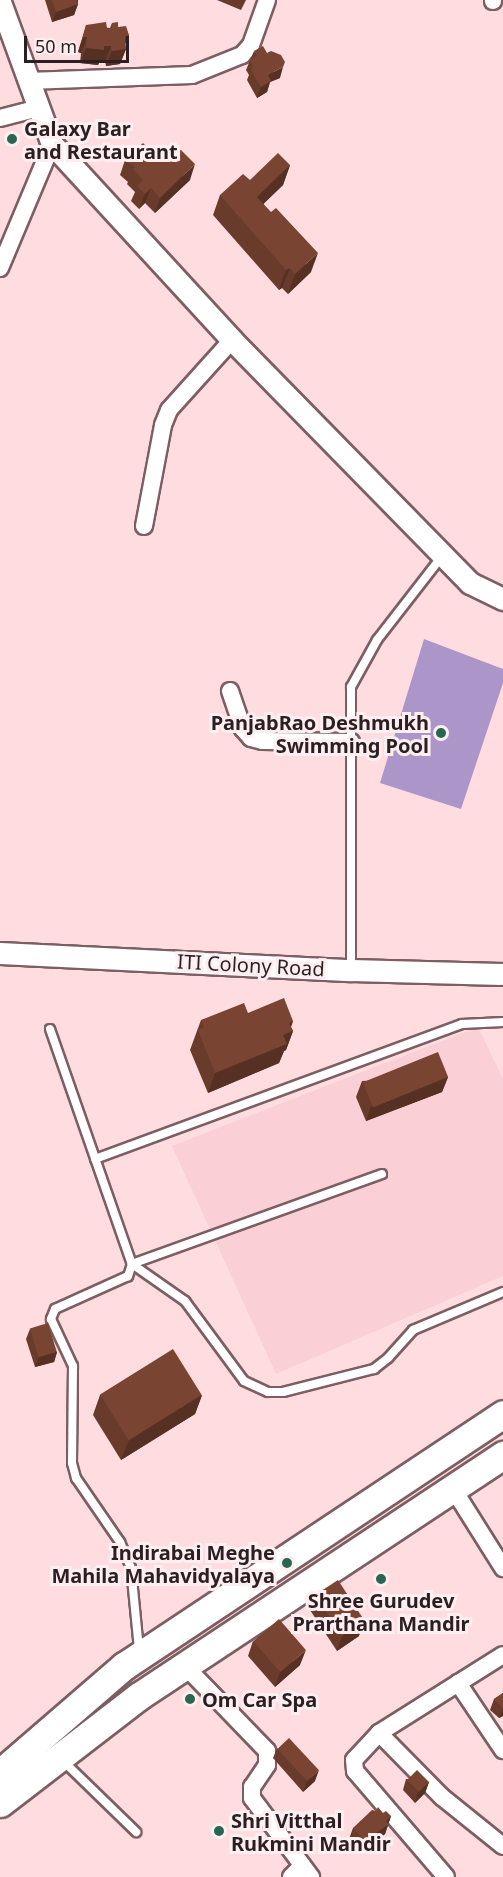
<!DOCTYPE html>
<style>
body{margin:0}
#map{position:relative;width:503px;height:1877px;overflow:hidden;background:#ffdce0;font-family:"Noto Sans",sans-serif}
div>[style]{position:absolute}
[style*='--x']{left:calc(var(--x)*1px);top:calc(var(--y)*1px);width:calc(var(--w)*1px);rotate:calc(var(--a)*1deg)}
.built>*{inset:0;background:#facfd5}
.water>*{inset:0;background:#ac95c8}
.roads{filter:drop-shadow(2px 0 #7c5e63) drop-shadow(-2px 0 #7c5e63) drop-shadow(0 2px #7c5e63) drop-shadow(0 -2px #7c5e63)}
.service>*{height:8px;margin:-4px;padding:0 4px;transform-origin:4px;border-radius:4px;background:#fff}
.minor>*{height:16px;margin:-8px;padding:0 8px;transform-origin:8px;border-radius:8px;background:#fff}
.tertiary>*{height:21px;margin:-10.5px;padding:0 10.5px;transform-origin:10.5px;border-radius:10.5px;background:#fff}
.primary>*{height:27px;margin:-13.5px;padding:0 13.5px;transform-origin:13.5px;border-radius:13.5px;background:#fff}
.wall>*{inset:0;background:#683b2b}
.shaded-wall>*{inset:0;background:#553023}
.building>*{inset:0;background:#794532;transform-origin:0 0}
.dots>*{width:16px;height:16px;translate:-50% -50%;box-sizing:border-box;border:3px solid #fdeff1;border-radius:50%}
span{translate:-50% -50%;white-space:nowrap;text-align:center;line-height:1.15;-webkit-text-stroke:6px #fdeff1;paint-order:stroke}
.poi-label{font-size:20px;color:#2b1f21;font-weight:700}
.left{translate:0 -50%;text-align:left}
.right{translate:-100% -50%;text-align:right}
.street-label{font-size:20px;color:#2b1f21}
.scale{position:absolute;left:24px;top:36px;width:105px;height:27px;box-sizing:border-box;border:3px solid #2b1f21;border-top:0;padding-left:8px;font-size:18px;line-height:21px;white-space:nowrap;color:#2b1f21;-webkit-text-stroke:4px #fdeff1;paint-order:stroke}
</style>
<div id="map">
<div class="built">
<div style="clip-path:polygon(478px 1027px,503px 1079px,503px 1276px,276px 1374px,172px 1146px)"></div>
</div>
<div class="water">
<div style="clip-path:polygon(424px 639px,503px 669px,503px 683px,461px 809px,380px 783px)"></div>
</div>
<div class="roads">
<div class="service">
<div style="--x:351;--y:969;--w:282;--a:-90"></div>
<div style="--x:351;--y:687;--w:54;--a:-61"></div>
<div style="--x:377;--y:640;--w:108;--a:-52.2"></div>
<div style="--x:50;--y:1029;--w:249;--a:70.8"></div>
<div style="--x:132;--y:1264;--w:13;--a:108"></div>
<div style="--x:128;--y:1276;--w:80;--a:155.7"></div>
<div style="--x:55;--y:1309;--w:11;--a:112"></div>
<div style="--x:51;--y:1319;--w:52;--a:64.9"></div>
<div style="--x:73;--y:1366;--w:97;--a:90.6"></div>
<div style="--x:72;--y:1463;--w:16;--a:75"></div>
<div style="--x:76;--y:1478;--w:78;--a:55.5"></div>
<div style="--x:120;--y:1542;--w:28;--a:67"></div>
<div style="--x:131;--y:1568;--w:81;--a:84.4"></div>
<div style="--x:95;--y:1159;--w:391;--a:-20.2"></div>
<div style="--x:462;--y:1024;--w:41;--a:-2.8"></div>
<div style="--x:382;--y:1174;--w:266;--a:160.2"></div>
<div style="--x:132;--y:1264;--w:65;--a:34.9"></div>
<div style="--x:185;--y:1301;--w:99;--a:53.6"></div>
<div style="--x:244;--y:1381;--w:26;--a:25"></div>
<div style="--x:268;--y:1392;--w:15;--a:0"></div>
<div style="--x:283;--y:1392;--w:94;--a:-14.2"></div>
<div style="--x:374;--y:1369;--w:18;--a:-38"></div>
<div style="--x:388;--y:1358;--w:38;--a:-48"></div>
<div style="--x:413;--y:1330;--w:98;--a:-22.9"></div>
<div style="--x:61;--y:1759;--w:105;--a:44.2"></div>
</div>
<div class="minor">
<div style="--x:493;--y:1;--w:1;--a:-90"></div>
<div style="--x:28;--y:81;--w:164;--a:-2.1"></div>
<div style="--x:192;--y:75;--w:54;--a:-21.8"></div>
<div style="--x:242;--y:55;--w:13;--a:-48"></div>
<div style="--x:251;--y:45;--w:48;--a:-70.4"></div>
<div style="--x:0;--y:118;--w:40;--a:-14.4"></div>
<div style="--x:0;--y:268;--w:134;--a:-67.2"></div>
<div style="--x:144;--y:526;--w:103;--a:-79.3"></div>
<div style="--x:163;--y:425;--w:16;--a:-68"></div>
<div style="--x:169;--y:410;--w:94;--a:-48"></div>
<div style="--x:230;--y:691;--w:40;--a:71.1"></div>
<div style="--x:243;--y:729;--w:12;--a:48"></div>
<div style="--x:251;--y:738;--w:11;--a:15"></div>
<div style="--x:262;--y:741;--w:89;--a:0.6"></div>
<div style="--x:452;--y:1487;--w:96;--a:57.8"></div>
<div style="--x:185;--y:1666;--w:118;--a:46"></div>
<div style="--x:267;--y:1751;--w:14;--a:90"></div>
<div style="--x:267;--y:1765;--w:27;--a:124"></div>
<div style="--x:252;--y:1787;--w:11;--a:90"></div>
<div style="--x:252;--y:1798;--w:99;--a:53.2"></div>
<div style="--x:458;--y:1683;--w:81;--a:56.1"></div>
<div style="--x:379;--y:1733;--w:90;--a:45.5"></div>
<div style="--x:442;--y:1797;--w:78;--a:38.8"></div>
<div style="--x:291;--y:1877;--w:16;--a:-45"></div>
<div style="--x:446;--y:1877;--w:140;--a:-130.6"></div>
<div style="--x:355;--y:1771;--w:11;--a:-95"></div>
<div style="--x:354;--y:1760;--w:37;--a:-47"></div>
<div style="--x:379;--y:1733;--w:146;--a:-32.2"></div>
</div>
<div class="tertiary">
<div style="--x:0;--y:2;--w:151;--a:69.9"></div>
<div style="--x:52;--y:144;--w:266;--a:47.4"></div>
<div style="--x:232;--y:340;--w:340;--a:45.6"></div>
<div style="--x:470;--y:583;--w:37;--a:26"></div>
<div style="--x:0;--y:953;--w:351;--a:2.8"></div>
<div style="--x:351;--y:970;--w:152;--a:1.5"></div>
</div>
<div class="primary">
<div style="--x:0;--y:1773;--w:164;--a:-40.8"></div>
<div style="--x:124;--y:1666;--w:455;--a:-33.6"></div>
<div style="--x:0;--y:1803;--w:175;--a:-37.6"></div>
<div style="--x:139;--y:1696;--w:437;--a:-33.5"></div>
</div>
</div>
<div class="wall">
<div style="clip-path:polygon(45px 0,78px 0,78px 4px,74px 15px,52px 22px)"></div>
<div style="clip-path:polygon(217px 0,246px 0,241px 10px)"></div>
<div style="clip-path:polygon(112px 23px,129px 35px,125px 44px,126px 49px,120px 64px,106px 66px,105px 61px,100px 61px,98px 65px,80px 63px,81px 53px,78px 52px,86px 25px,110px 28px)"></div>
<div style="clip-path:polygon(254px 51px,280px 78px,270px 82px,267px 92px,257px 98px,247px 80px,249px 75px,246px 70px)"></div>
<div style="clip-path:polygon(157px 158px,190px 180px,155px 213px,145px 203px,139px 209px,131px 201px,135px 192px,127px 184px,128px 182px,120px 175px,125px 160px)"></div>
<div style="clip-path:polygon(290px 165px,283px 185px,263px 204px,311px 272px,288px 294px,282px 288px,279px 290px,213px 215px,220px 195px,250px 180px)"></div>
<div style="clip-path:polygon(248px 1013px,293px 1021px,291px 1027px,293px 1031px,286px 1050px,284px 1051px,279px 1063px,208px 1093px,190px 1050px,201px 1020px)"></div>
<div style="clip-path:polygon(448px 1077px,442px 1092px,366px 1121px,356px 1097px,362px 1081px)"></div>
<div style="clip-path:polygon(30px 1329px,57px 1352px,54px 1362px,35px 1367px,26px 1339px)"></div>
<div style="clip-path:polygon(100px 1395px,202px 1395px,195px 1414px,121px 1460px,93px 1415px)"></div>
<div style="clip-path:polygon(315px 1595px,359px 1636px,337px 1651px,310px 1610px)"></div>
<div style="clip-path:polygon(253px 1641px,300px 1665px,275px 1687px,248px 1656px)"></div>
<div style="clip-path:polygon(503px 1693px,503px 1716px,499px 1718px,490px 1710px,494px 1699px)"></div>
<div style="clip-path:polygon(277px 1748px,315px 1781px,303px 1792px,273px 1758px)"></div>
<div style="clip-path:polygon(406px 1779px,429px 1782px,425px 1793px,415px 1803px,403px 1790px)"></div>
<div style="clip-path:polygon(383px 1813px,391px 1816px,385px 1834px,361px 1852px,349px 1839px,353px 1828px)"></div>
</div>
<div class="shaded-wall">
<div style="clip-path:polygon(75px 0,78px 0,76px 5px,78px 4px,74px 15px,52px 22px,56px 12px)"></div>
<div style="clip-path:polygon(129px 35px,123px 49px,126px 49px,120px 64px,106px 66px,112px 51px,125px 37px)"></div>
<div style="clip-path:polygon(83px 37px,87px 37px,81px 53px,78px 52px)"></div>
<div style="clip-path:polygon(104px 46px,111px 46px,105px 61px,100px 61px,98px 65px,80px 63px,86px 48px)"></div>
<div style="clip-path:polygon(283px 67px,280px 78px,270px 82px,267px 92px,257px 98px,261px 87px,268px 75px)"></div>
<div style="clip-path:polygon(195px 164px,190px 180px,155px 213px,160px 198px)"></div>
<div style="clip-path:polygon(290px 165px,283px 185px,250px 217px,257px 197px)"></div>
<div style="clip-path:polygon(151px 188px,145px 203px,139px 209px,145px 194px)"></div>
<div style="clip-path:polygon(318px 253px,311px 272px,288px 294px,295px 274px)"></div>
<div style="clip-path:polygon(290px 268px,282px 288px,279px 290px,286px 270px)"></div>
<div style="clip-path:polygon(293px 1021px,289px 1032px,293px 1031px,286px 1050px,284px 1051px,279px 1063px,208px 1093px,215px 1073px,283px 1035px,289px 1023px)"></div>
<div style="clip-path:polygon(448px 1077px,442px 1092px,366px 1121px,371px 1106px)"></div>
<div style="clip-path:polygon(57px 1352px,54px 1362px,35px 1367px,39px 1357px)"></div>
<div style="clip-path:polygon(202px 1395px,195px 1414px,121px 1460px,129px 1440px)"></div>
<div style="clip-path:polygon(365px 1621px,359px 1636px,337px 1651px,342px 1636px)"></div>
<div style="clip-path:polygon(306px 1650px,300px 1665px,275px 1687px,280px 1672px)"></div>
<div style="clip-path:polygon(503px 1708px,503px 1716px,499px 1718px)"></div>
<div style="clip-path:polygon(319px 1770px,315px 1781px,303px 1792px,307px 1781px)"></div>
<div style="clip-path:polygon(429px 1782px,425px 1793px,415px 1803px,418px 1792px)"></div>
<div style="clip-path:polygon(391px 1816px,385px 1834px,361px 1852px,365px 1841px)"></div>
</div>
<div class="building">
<div style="clip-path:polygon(52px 0,77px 0,78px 4px,56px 12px)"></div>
<div style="clip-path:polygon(106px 22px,107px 28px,112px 28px,112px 23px,118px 22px,118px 27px,126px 26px,129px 35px,125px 37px,126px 49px,112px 51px,111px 46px,104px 46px,104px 50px,86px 48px,87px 37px,83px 37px,86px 25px)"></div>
<div style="clip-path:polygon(263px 46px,267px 53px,271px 51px,281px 55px,285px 62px,283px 67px,268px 75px,271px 81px,261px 87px,251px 70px,253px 66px,250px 60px,257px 56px,254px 51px)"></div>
<div style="clip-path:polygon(143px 143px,157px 158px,163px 152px,169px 158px,181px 150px,195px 164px,160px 198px,151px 188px,145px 194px,137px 186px,143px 180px,133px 169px,135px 167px,125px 160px)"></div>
<div style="clip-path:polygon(278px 153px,290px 165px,257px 197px,271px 212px,276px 208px,318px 253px,295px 274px,290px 268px,286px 270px,220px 195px,243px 174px,250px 180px)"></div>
<div style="clip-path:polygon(284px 998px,293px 1021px,289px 1023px,293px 1031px,283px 1035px,287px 1044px,215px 1073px,198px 1030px,204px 1027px,201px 1020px,244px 1003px,248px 1013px)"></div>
<div style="left:438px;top:1052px;width:27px;height:81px;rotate:68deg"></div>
<div style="left:48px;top:1323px;width:30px;height:19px;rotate:73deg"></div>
<div style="left:173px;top:1349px;width:54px;height:86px;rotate:58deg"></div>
<div style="left:338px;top:1580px;width:49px;height:27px;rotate:57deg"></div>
<div style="left:279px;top:1619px;width:41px;height:34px;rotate:49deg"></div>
<div style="clip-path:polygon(503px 1693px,503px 1708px,494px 1699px)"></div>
<div style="left:289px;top:1738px;width:44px;height:16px;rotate:47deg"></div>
<div style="left:417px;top:1770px;width:17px;height:14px;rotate:45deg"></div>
<div style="clip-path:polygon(378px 1807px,383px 1813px,386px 1811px,391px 1816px,386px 1821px,389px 1824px,365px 1841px,353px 1828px,372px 1810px,376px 1811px)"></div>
</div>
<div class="dots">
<div style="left:12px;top:139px;background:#296651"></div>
<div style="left:441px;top:733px;background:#296651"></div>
<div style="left:287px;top:1563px;background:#296651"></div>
<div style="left:381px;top:1579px;background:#296651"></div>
<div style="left:190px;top:1699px;background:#296651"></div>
<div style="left:219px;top:1831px;background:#296651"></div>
</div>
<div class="poi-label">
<span class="left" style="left:24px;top:140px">Galaxy Bar<br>and Restaurant</span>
<span class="right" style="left:429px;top:734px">PanjabRao Deshmukh<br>Swimming Pool</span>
<span class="right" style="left:275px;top:1564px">Indirabai Meghe<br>Mahila Mahavidyalaya</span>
<span style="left:381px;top:1612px">Shree Gurudev<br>Prarthana Mandir</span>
<span class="left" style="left:202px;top:1699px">Om Car Spa</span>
<span class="left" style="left:231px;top:1832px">Shri Vitthal<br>Rukmini Mandir</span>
</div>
<div class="street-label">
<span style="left:251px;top:965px;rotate:3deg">ITI Colony Road</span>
</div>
<div class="scale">50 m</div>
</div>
